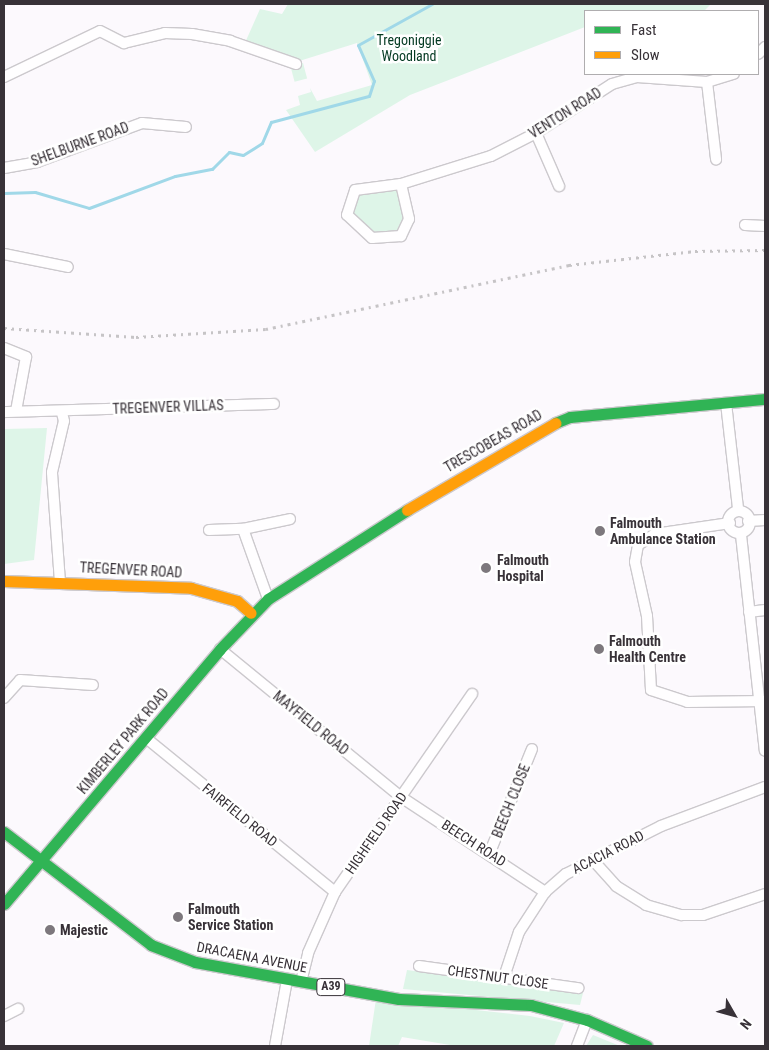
<!DOCTYPE html>
<style>
body{margin:0}
#map{position:relative;width:769px;height:1050px;overflow:hidden;background:#fcf9fd;font-family:"Roboto Condensed",sans-serif}
div>[style]{position:absolute}
[style*='--x']{left:calc(var(--x)*1px);top:calc(var(--y)*1px);width:calc(var(--w)*1px);rotate:calc(var(--a)*1deg)}
.green>*{inset:0;background:#def5e8;transform-origin:0 0}
.stream>*{height:3px;margin:-1.5px;padding:0 1.5px;transform-origin:1.5px;border-radius:1.5px;background:#a0d8e8}
.roads{filter:drop-shadow(1px 0 #ccc9cd) drop-shadow(-1px 0 #ccc9cd) drop-shadow(0 1px #ccc9cd) drop-shadow(0 -1px #ccc9cd)}
.street>*{height:10px;margin:-5px;padding:0 5px;transform-origin:5px;border-radius:5px;background:#fffeff}
.street>.ring{margin:-5px;padding:0;box-sizing:content-box;background:none;border:10px solid #fffeff;border-radius:50%}
.fast>*{height:11px;margin:-5.5px;padding:0 5.5px;transform-origin:5.5px;border-radius:5.5px;background:#30b455}
.slow>*{height:11px;margin:-5.5px;padding:0 5.5px;transform-origin:5.5px;border-radius:5.5px;background:#ff9f0a}
.rail>*{height:3px;margin-top:-1.5px;transform-origin:0;background:repeating-linear-gradient(90deg,#c6c4c6 0 2.5px,transparent 0 7.5px)}
.dots>*{width:14px;height:14px;translate:-50% -50%;box-sizing:border-box;border:2px solid #fff;border-radius:50%}
span{translate:-50% -50%;white-space:nowrap;text-align:center;line-height:1.15;-webkit-text-stroke:5px #fff;paint-order:stroke}
.shield-label span{padding:1px 4px;background:#fff;border:1px solid;border-radius:4px;-webkit-text-stroke-width:0}
.shield-label{font-size:12px;color:#383238;font-weight:700}
.park-label{font-size:14px;color:#023921}
.street-label{font-size:14px;color:#383238}
.poi-label{font-size:14px;color:#383238;font-weight:700}
.left{translate:0 -50%;text-align:left}
.frame{position:absolute;inset:0;border:5px solid #383238;pointer-events:none}
.legend{position:absolute;left:584px;top:10px;width:175px;height:65px;box-sizing:border-box;background:#fff;border:1px solid #afadaf;margin:0;padding:6px 9px;list-style:none;font-size:15px;color:#383238}
.legend li{display:flex;align-items:center;gap:10px;height:25px}
.legend b{width:25px;border:1px solid #afadaf}
.north{position:absolute;left:709px;top:990px;width:50px;height:50px;-webkit-text-stroke:4px #fff;paint-order:stroke;rotate:128deg;font-size:14px;font-weight:700;line-height:20px;text-align:center;color:#383238}
.north::after{content:'';display:block;margin:auto;width:18px;height:22px;background:#383238;clip-path:polygon(50% 0,100% 100%,50% 72%,0 100%)}
</style>
<div id="map">
<div class="green">
<div style="clip-path:polygon(288px 4px,711px 4px,704px 11px,585px 11px,585px 27px,410px 95px,315px 152px,286px 110px,300px 105px,298px 96px,311px 92px,310px 88px,317px 101px,372px 85px,357px 43px,296px 62px,244px 45px,260px 9px,282px 14px)"></div>
<div style="left:303px;top:63px;width:16px;height:13px;rotate:75deg"></div>
<div style="clip-path:polygon(397px 189px,405px 219px,398px 233px,372px 234px,351px 212px,357px 193px)"></div>
<div style="clip-path:polygon(47px 428px,34px 560px,4px 564px,4px 429px)"></div>
<div style="clip-path:polygon(407px 970px,583px 993px,580px 1005px,403px 989px)"></div>
<div style="clip-path:polygon(376px 999px,530px 1016px,564px 1023px,554px 1046px,456px 1046px,402px 1037px,398px 1046px,369px 1046px)"></div>
<div style="clip-path:polygon(593px 1035px,620px 1046px,586px 1046px)"></div>
</div>
<div class="stream">
<div style="--x:4;--y:193;--w:31;--a:-2"></div>
<div style="--x:35;--y:192;--w:56;--a:16.5"></div>
<div style="--x:89;--y:208;--w:92;--a:-20.4"></div>
<div style="--x:175;--y:176;--w:38;--a:-11"></div>
<div style="--x:212;--y:169;--w:24;--a:-45"></div>
<div style="--x:229;--y:152;--w:14;--a:12"></div>
<div style="--x:243;--y:155;--w:22;--a:-32"></div>
<div style="--x:262;--y:143;--w:23;--a:-67"></div>
<div style="--x:271;--y:122;--w:101;--a:-14.9"></div>
<div style="--x:369;--y:96;--w:16;--a:-72"></div>
<div style="--x:374;--y:81;--w:39;--a:-114"></div>
<div style="--x:358;--y:45;--w:85;--a:-29"></div>
</div>
<div class="roads">
<div class="street">
<div style="--x:758;--y:54;--w:10;--a:-45"></div>
<div style="--x:4;--y:77;--w:106;--a:-25.6"></div>
<div style="--x:100;--y:31;--w:27;--a:27"></div>
<div style="--x:124;--y:43;--w:42;--a:-13.7"></div>
<div style="--x:165;--y:33;--w:27;--a:2"></div>
<div style="--x:192;--y:34;--w:39;--a:10"></div>
<div style="--x:230;--y:41;--w:70;--a:19.2"></div>
<div style="--x:707;--y:82;--w:78;--a:83.3"></div>
<div style="--x:536;--y:133;--w:58;--a:66.5"></div>
<div style="--x:4;--y:168;--w:34;--a:-10"></div>
<div style="--x:37;--y:162;--w:112;--a:-20.4"></div>
<div style="--x:142;--y:123;--w:44;--a:5.2"></div>
<div style="--x:401;--y:184;--w:36;--a:77"></div>
<div style="--x:409;--y:219;--w:19;--a:115"></div>
<div style="--x:401;--y:236;--w:29;--a:176"></div>
<div style="--x:372;--y:238;--w:34;--a:-137"></div>
<div style="--x:347;--y:215;--w:26;--a:-72"></div>
<div style="--x:355;--y:190;--w:46;--a:-7.4"></div>
<div style="--x:401;--y:184;--w:94;--a:-17.3"></div>
<div style="--x:491;--y:156;--w:51;--a:-27.1"></div>
<div style="--x:536;--y:133;--w:90;--a:-32.8"></div>
<div style="--x:612;--y:84;--w:26;--a:-16"></div>
<div style="--x:637;--y:77;--w:70;--a:4.1"></div>
<div style="--x:707;--y:82;--w:28;--a:-17"></div>
<div style="--x:745;--y:225;--w:20;--a:3"></div>
<div style="--x:4;--y:254;--w:65;--a:11.5"></div>
<div style="--x:4;--y:348;--w:24;--a:22"></div>
<div style="--x:26;--y:357;--w:55;--a:100.5"></div>
<div style="--x:726;--y:403;--w:106;--a:83.5"></div>
<div style="--x:4;--y:412;--w:270;--a:-1.7"></div>
<div class="ring" style="left:728px;top:511px;width:12px;height:12px"></div>
<div style="--x:748;--y:521;--w:17;--a:-3"></div>
<div style="--x:730;--y:523;--w:76;--a:171.7"></div>
<div style="--x:655;--y:534;--w:20;--a:147"></div>
<div style="--x:638;--y:545;--w:17;--a:100"></div>
<div style="--x:635;--y:562;--w:55;--a:77.5"></div>
<div style="--x:647;--y:616;--w:74;--a:86.9"></div>
<div style="--x:651;--y:690;--w:38;--a:18"></div>
<div style="--x:687;--y:702;--w:78;--a:-0.7"></div>
<div style="--x:243;--y:529;--w:48;--a:-12"></div>
<div style="--x:209;--y:530;--w:34;--a:-2"></div>
<div style="--x:243;--y:529;--w:74;--a:70.3"></div>
<div style="--x:741;--y:535;--w:217;--a:83.7"></div>
<div style="--x:60;--y:582;--w:110;--a:-94.2"></div>
<div style="--x:52;--y:472;--w:52;--a:-76.8"></div>
<div style="--x:64;--y:421;--w:8;--a:-104"></div>
<div style="--x:749;--y:612;--w:16;--a:-7"></div>
<div style="--x:220;--y:649;--w:234;--a:39.3"></div>
<div style="--x:401;--y:797;--w:173;--a:33.4"></div>
<div style="--x:4;--y:698;--w:24;--a:-48"></div>
<div style="--x:20;--y:680;--w:73;--a:3.9"></div>
<div style="--x:146;--y:738;--w:244;--a:39.2"></div>
<div style="--x:490;--y:852;--w:111;--a:-67.8"></div>
<div style="--x:592;--y:859;--w:36;--a:48"></div>
<div style="--x:616;--y:886;--w:36;--a:32"></div>
<div style="--x:646;--y:905;--w:37;--a:16"></div>
<div style="--x:682;--y:915;--w:21;--a:0"></div>
<div style="--x:703;--y:915;--w:65;--a:-18.7"></div>
<div style="--x:419;--y:966;--w:161;--a:7.9"></div>
<div style="--x:504;--y:977;--w:47;--a:-71.6"></div>
<div style="--x:519;--y:932;--w:48;--a:-57"></div>
<div style="--x:545;--y:892;--w:28;--a:-41"></div>
<div style="--x:566;--y:874;--w:106;--a:-26.8"></div>
<div style="--x:661;--y:826;--w:111;--a:-20.6"></div>
<div style="--x:301;--y:982;--w:30;--a:-76"></div>
<div style="--x:308;--y:953;--w:67;--a:-66.1"></div>
<div style="--x:335;--y:892;--w:241;--a:-55.3"></div>
<div style="--x:4;--y:1016;--w:16;--a:-27"></div>
<div style="--x:275;--y:1046;--w:67;--a:-79.7"></div>
<div style="--x:577;--y:1046;--w:28;--a:-69"></div>
</div>
<div class="fast">
<div style="--x:555;--y:423;--w:16;--a:-22"></div>
<div style="--x:570;--y:417;--w:196;--a:-5.3"></div>
<div style="--x:4;--y:832;--w:185;--a:37.5"></div>
<div style="--x:151;--y:945;--w:47;--a:21.1"></div>
<div style="--x:195;--y:962;--w:207;--a:10.3"></div>
<div style="--x:399;--y:999;--w:132;--a:2.6"></div>
<div style="--x:531;--y:1005;--w:58;--a:15"></div>
<div style="--x:587;--y:1020;--w:65;--a:23.4"></div>
<div style="--x:4;--y:904;--w:334;--a:-49.7"></div>
<div style="--x:220;--y:649;--w:69;--a:-46.2"></div>
<div style="--x:268;--y:599;--w:165;--a:-32.6"></div>
</div>
<div class="slow">
<div style="--x:407;--y:510;--w:172;--a:-30.4"></div>
<div style="--x:4;--y:581;--w:187;--a:2.1"></div>
<div style="--x:191;--y:588;--w:48;--a:15.8"></div>
<div style="--x:237;--y:601;--w:18;--a:41"></div>
</div>
</div>
<div class="rail">
<div style="--x:4;--y:328;--w:132;--a:3.9"></div>
<div style="--x:136;--y:337;--w:130;--a:-3.5"></div>
<div style="--x:266;--y:329;--w:310;--a:-11.9"></div>
<div style="--x:569;--y:265;--w:127;--a:-6.3"></div>
<div style="--x:695;--y:251;--w:70;--a:-0.8"></div>
</div>
<div class="dots">
<div style="left:600px;top:531px;background:#7d787d"></div>
<div style="left:486px;top:568px;background:#7d787d"></div>
<div style="left:599px;top:649px;background:#7d787d"></div>
<div style="left:178px;top:917px;background:#7d787d"></div>
<div style="left:50px;top:930px;background:#7d787d"></div>
</div>
<div class="shield-label">
<span style="left:331px;top:987px">A39</span>
</div>
<div class="park-label">
<span style="left:409px;top:48px">Tregoniggie<br>Woodland</span>
</div>
<div class="street-label">
<span style="left:565px;top:113px;rotate:-32deg">VENTON ROAD</span>
<span style="left:80px;top:144px;rotate:-20deg">SHELBURNE ROAD</span>
<span style="left:168px;top:407px;rotate:-2deg">TREGENVER VILLAS</span>
<span style="left:493px;top:441px;rotate:-30deg">TRESCOBEAS ROAD</span>
<span style="left:131px;top:570px;rotate:3deg">TREGENVER ROAD</span>
<span style="left:311px;top:723px;rotate:39deg">MAYFIELD ROAD</span>
<span style="left:123px;top:741px;rotate:-50deg">KIMBERLEY PARK ROAD</span>
<span style="left:511px;top:801px;rotate:-68deg">BEECH CLOSE</span>
<span style="left:240px;top:815px;rotate:39deg">FAIRFIELD ROAD</span>
<span style="left:376px;top:833px;rotate:-55deg">HIGHFIELD ROAD</span>
<span style="left:474px;top:843px;rotate:33deg">BEECH ROAD</span>
<span style="left:608px;top:852px;rotate:-27deg">ACACIA ROAD</span>
<span style="left:252px;top:957px;rotate:11deg">DRACAENA AVENUE</span>
<span style="left:498px;top:977px;rotate:8deg">CHESTNUT CLOSE</span>
</div>
<div class="poi-label">
<span class="left" style="left:610px;top:531px">Falmouth<br>Ambulance Station</span>
<span class="left" style="left:497px;top:568px">Falmouth<br>Hospital</span>
<span class="left" style="left:609px;top:649px">Falmouth<br>Health Centre</span>
<span class="left" style="left:188px;top:917px">Falmouth<br>Service Station</span>
<span class="left" style="left:60px;top:930px">Majestic</span>
</div>
<div class="frame"></div>
<ul class="legend">
<li><b style="height:6px;background:#30b455"></b>Fast</li>
<li><b style="height:6px;background:#ff9f0a"></b>Slow</li>
</ul>
<div class="north">N</div>
</div>
